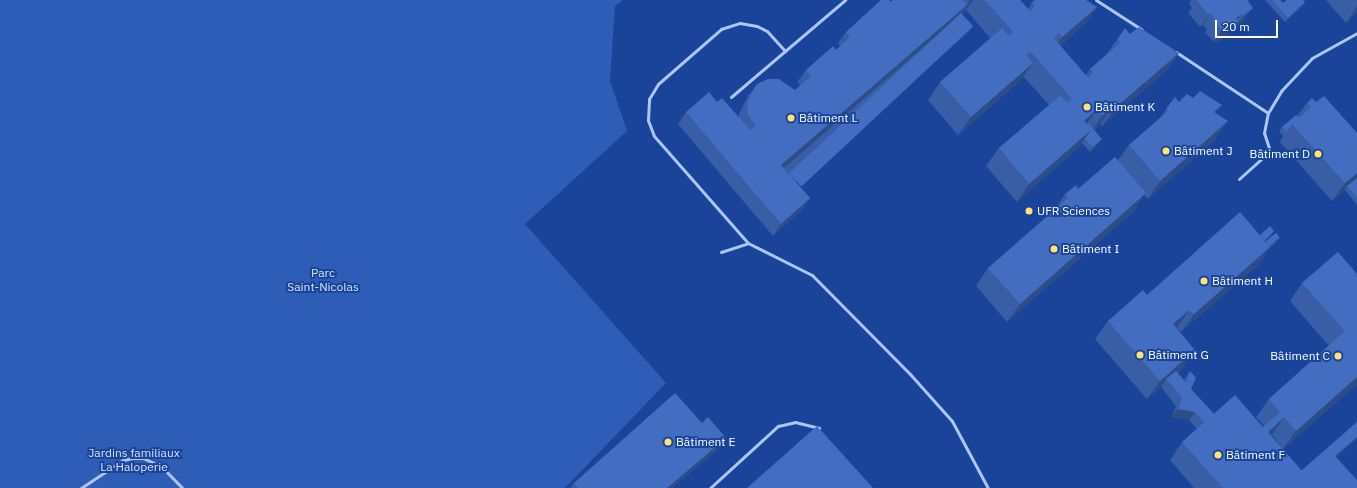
<!DOCTYPE html>
<meta charset="utf-8">
<style>
body{margin:0}
#map{position:relative;width:1357px;height:488px;overflow:hidden;background:#194499;font-family:"IBM Plex Sans",sans-serif}
div>[style]{position:absolute}
[style*='--x']{left:calc(var(--x)*1px);top:calc(var(--y)*1px);width:calc(var(--w)*1px);rotate:calc(var(--a)*1deg)}
.green>*{inset:0;background:#2d5db6}
.service>*{height:3px;margin:-1.5px;padding:0 1.5px;transform-origin:1.5px;border-radius:1.5px;background:#aec5f1}
.wall>*{inset:0;background:#395ea5}
.shaded-wall>*{inset:0;background:#2e4c86}
.building>*{inset:0;background:#426dc0;transform-origin:0 0}
.dots>*{width:11px;height:11px;translate:-50% -50%;box-sizing:border-box;border:2px solid #194499;border-radius:50%}
span{translate:-50% -50%;white-space:nowrap;text-align:center;line-height:1.15;-webkit-text-stroke:4px #194499;paint-order:stroke}
.poi-label{font-size:12px;color:#fff}
.left{translate:0 -50%;text-align:left}
.right{translate:-100% -50%;text-align:right}
.park-label{font-size:12px;color:#d5e3fc}
.scale{position:absolute;left:1215px;top:20px;width:63px;height:18px;box-sizing:border-box;border:2px solid #fff;border-top:0;padding-left:5px;font-size:12px;line-height:14px;white-space:nowrap;color:#fff;-webkit-text-stroke:3px #194499;paint-order:stroke}
</style>
<div id="map">
<div class="green">
<div style="clip-path:polygon(0 0,623px 0,615px 6px,610px 81px,627px 131px,525px 224px,666px 383px,565px 488px,0 488px)"></div>
</div>
<div class="service">
<div style="--x:1096;--y:0;--w:54;--a:32.8"></div>
<div style="--x:1176;--y:52;--w:110;--a:33.5"></div>
<div style="--x:731;--y:97;--w:150;--a:-40.4"></div>
<div style="--x:1239;--y:179;--w:42;--a:-42.1"></div>
<div style="--x:1270;--y:151;--w:19;--a:-108"></div>
<div style="--x:1264;--y:133;--w:20;--a:-79"></div>
<div style="--x:1268;--y:113;--w:26;--a:-59"></div>
<div style="--x:1281;--y:91;--w:45;--a:-46.8"></div>
<div style="--x:1312;--y:58;--w:51;--a:-29.1"></div>
<div style="--x:748;--y:243;--w:142;--a:-131.3"></div>
<div style="--x:654;--y:136;--w:17;--a:-111"></div>
<div style="--x:648;--y:120;--w:21;--a:-87"></div>
<div style="--x:649;--y:99;--w:17;--a:-59"></div>
<div style="--x:658;--y:84;--w:84;--a:-41.1"></div>
<div style="--x:721;--y:29;--w:20;--a:-18"></div>
<div style="--x:740;--y:23;--w:17;--a:10"></div>
<div style="--x:757;--y:26;--w:11;--a:27"></div>
<div style="--x:767;--y:31;--w:27;--a:48"></div>
<div style="--x:721;--y:252;--w:28;--a:-18"></div>
<div style="--x:748;--y:243;--w:72;--a:26.6"></div>
<div style="--x:812;--y:275;--w:139;--a:45.3"></div>
<div style="--x:910;--y:374;--w:63;--a:48.2"></div>
<div style="--x:952;--y:421;--w:76;--a:61.8"></div>
<div style="--x:81;--y:488;--w:50;--a:-33.7"></div>
<div style="--x:123;--y:460;--w:10;--a:-11"></div>
<div style="--x:133;--y:458;--w:10;--a:0"></div>
<div style="--x:143;--y:458;--w:21;--a:25"></div>
<div style="--x:162;--y:467;--w:29;--a:46"></div>
<div style="--x:710;--y:488;--w:92;--a:-42.4"></div>
<div style="--x:778;--y:426;--w:17;--a:-13"></div>
<div style="--x:795;--y:422;--w:25;--a:14"></div>
</div>
<div class="wall">
<div style="clip-path:polygon(893px 0,1020px 0,1028px 9px,1032px 2px,1097px 7px,1084px 25px,1060px 46px,1086px 75px,1090px 69px,1106px 55px,1118px 38px,1130px 34px,1179px 53px,1166px 71px,1102px 126px,1100px 124px,1094px 130px,1099px 143px,1090px 152px,1082px 143px,1078px 148px,1017px 202px,986px 166px,999px 148px,1049px 105px,1023px 76px,1020px 81px,958px 135px,928px 100px,940px 82px,991px 39px,966px 10px,962px 14px,970px 31px,796px 182px,810px 198px,802px 210px,773px 236px,678px 124px,686px 112px,717px 102px,739px 118px,739px 114px,748px 96px,757px 84px,795px 90px,801px 86px,797px 82px,806px 70px,836px 50px,840px 46px,838px 43px,846px 32px)"></div>
<div style="clip-path:polygon(1191px 0,1249px 0,1248px 2px,1245px 19px,1235px 28px,1234px 27px,1230px 33px,1220px 41px,1214px 42px,1205px 32px,1207px 30px,1203px 25px,1200px 27px,1188px 13px,1192px 8px,1189px 3px)"></div>
<div style="clip-path:polygon(1265px 0,1280px 0,1283px 3px,1305px 2px,1302px 7px,1285px 22px)"></div>
<div style="clip-path:polygon(1326px 0,1357px 0,1357px 12px,1346px 23px)"></div>
<div style="clip-path:polygon(1175px 97px,1179px 102px,1216px 113px,1216px 139px,1148px 199px,1144px 195px,1134px 211px,1007px 322px,976px 286px,988px 268px,1054px 211px,1065px 194px,1078px 189px,1118px 160px,1129px 145px,1160px 118px)"></div>
<div style="clip-path:polygon(1316px 102px,1357px 133px,1357px 205px,1345px 190px,1332px 201px,1280px 142px,1283px 136px,1279px 131px,1282px 127px,1297px 116px,1307px 103px)"></div>
<div style="clip-path:polygon(1260px 235px,1271px 236px,1265px 241px,1277px 242px,1269px 249px,1258px 265px,1181px 332px,1177px 328px,1176px 328px,1183px 368px,1178px 373px,1184px 380px,1190px 371px,1191px 389px,1214px 414px,1263px 427px,1264px 426px,1256px 417px,1269px 399px,1329px 346px,1290px 301px,1302px 283px,1338px 252px,1357px 384px,1283px 449px,1272px 435px,1271px 436px,1301px 471px,1357px 422px,1357px 439px,1336px 457px,1357px 488px,1194px 488px,1170px 460px,1182px 442px,1197px 429px,1189px 420px,1172px 417px,1176px 406px,1161px 387px,1147px 399px,1095px 339px,1108px 321px,1147px 295px)"></div>
<div style="clip-path:polygon(717px 450px,672px 488px,570px 488px,574px 483px)"></div>
</div>
<div class="shaded-wall">
<div style="clip-path:polygon(970px 0,973px 0,966px 10px,777px 174px,781px 165px,967px 5px)"></div>
<div style="clip-path:polygon(1305px 2px,1302px 7px,1285px 22px,1288px 18px)"></div>
<div style="clip-path:polygon(1357px 6px,1357px 12px,1346px 23px)"></div>
<div style="clip-path:polygon(1097px 7px,1084px 25px,1050px 55px,1062px 37px)"></div>
<div style="clip-path:polygon(1253px 8px,1245px 19px,1235px 28px,1243px 16px)"></div>
<div style="clip-path:polygon(1211px 13px,1203px 25px,1200px 27px,1209px 15px)"></div>
<div style="clip-path:polygon(1241px 14px,1233px 25px,1238px 21px,1230px 33px,1220px 41px,1214px 42px,1222px 30px)"></div>
<div style="clip-path:polygon(973px 26px,970px 31px,785px 191px,788px 187px)"></div>
<div style="clip-path:polygon(1179px 53px,1166px 71px,1102px 126px,1115px 108px)"></div>
<div style="clip-path:polygon(1033px 63px,1020px 81px,958px 135px,971px 117px)"></div>
<div style="clip-path:polygon(1222px 105px,1209px 123px,1214px 112px)"></div>
<div style="clip-path:polygon(1113px 106px,1100px 124px,1090px 133px,1103px 115px)"></div>
<div style="clip-path:polygon(1097px 109px,1085px 127px,1084px 121px)"></div>
<div style="clip-path:polygon(1228px 121px,1216px 139px,1148px 199px,1160px 181px)"></div>
<div style="clip-path:polygon(1091px 130px,1078px 148px,1017px 202px,1029px 184px)"></div>
<div style="clip-path:polygon(1102px 139px,1099px 143px,1090px 152px,1093px 147px)"></div>
<div style="clip-path:polygon(1357px 173px,1357px 177px,1353px 183px,1347px 186px,1345px 190px,1332px 201px,1345px 183px)"></div>
<div style="clip-path:polygon(1146px 193px,1134px 211px,1007px 322px,1020px 304px)"></div>
<div style="clip-path:polygon(810px 198px,802px 210px,773px 236px,781px 224px)"></div>
<div style="clip-path:polygon(1274px 231px,1271px 236px,1260px 246px,1263px 242px)"></div>
<div style="clip-path:polygon(1280px 238px,1277px 242px,1269px 249px,1258px 265px,1181px 332px,1194px 314px)"></div>
<div style="clip-path:polygon(1189px 310px,1177px 328px,1160px 342px,1173px 324px)"></div>
<div style="clip-path:polygon(1195px 350px,1183px 368px,1168px 381px,1166px 379px,1161px 387px,1147px 399px,1160px 381px)"></div>
<div style="clip-path:polygon(1357px 377px,1357px 384px,1283px 449px,1296px 431px)"></div>
<div style="clip-path:polygon(1178px 409px,1195px 412px,1189px 420px,1172px 417px)"></div>
<div style="clip-path:polygon(1284px 417px,1272px 435px,1255px 450px,1268px 432px)"></div>
<div style="clip-path:polygon(1357px 437px,1357px 439px,1332px 460px,1335px 456px)"></div>
<div style="clip-path:polygon(726px 438px,717px 450px,672px 488px,667px 488px)"></div>
</div>
<div class="building">
<div style="clip-path:polygon(881px 0,889px 0,891px 2px,893px 0,962px 0,967px 5px,781px 165px,810px 198px,781px 224px,686px 112px,709px 92px,717px 102px,722px 98px,750px 130px,756px 126px,748px 115px,747px 102px,757px 84px,768px 79px,779px 79px,795px 90px,811px 76px,806px 70px,833px 46px,836px 50px,850px 37px,846px 32px)"></div>
<div style="clip-path:polygon(985px 0,1020px 0,1030px 11px,1035px 6px,1032px 2px,1035px 0,1086px 0,1097px 7px,1062px 37px,1059px 33px,1054px 38px,1088px 78px,1093px 72px,1090px 69px,1120px 43px,1118px 38px,1125px 28px,1130px 34px,1139px 27px,1179px 53px,1115px 108px,1113px 106px,1103px 115px,1097px 109px,1084px 121px,1091px 130px,1029px 184px,999px 148px,1061px 95px,1067px 103px,1072px 99px,1030px 51px,1026px 55px,1033px 63px,971px 117px,940px 82px,1002px 28px,1009px 36px,1013px 32px)"></div>
<div style="clip-path:polygon(1198px 0,1247px 0,1253px 8px,1243px 16px,1241px 14px,1236px 18px,1238px 21px,1228px 29px,1222px 30px,1213px 21px,1215px 19px,1211px 13px,1209px 15px,1197px 1px)"></div>
<div style="clip-path:polygon(1272px 0,1280px 0,1283px 3px,1287px 0,1303px 0,1305px 2px,1288px 18px)"></div>
<div style="left:961px;top:13px;width:18px;height:235px;rotate:47deg"></div>
<div style="clip-path:polygon(1200px 91px,1222px 105px,1214px 112px,1228px 121px,1160px 181px,1129px 145px,1168px 111px,1166px 109px,1175px 97px,1179px 102px,1187px 94px,1193px 98px)"></div>
<div style="clip-path:polygon(1324px 96px,1357px 133px,1357px 173px,1345px 183px,1292px 124px,1311px 107px,1307px 103px,1312px 98px,1316px 102px)"></div>
<div style="clip-path:polygon(1296px 115px,1299px 118px,1292px 124px,1287px 132px,1282px 127px)"></div>
<div style="clip-path:polygon(1088px 123px,1102px 139px,1093px 147px,1085px 139px,1091px 130px,1086px 124px)"></div>
<div style="clip-path:polygon(1115px 157px,1146px 193px,1020px 304px,988px 268px,1068px 198px,1065px 194px,1076px 185px,1078px 189px)"></div>
<div style="clip-path:polygon(1356px 179px,1357px 181px,1357px 197px,1347px 186px)"></div>
<div style="clip-path:polygon(1240px 212px,1270px 247px,1194px 314px,1189px 310px,1173px 324px,1195px 350px,1160px 381px,1108px 321px,1143px 290px,1147px 295px)"></div>
<div style="clip-path:polygon(1270px 226px,1274px 231px,1265px 240px,1260px 235px)"></div>
<div style="left:1276px;top:233px;width:6px;height:13px;rotate:51deg"></div>
<div style="clip-path:polygon(1338px 252px,1357px 274px,1357px 377px,1296px 431px,1284px 417px,1268px 432px,1317px 488px,1223px 488px,1182px 442px,1235px 395px,1263px 427px,1280px 412px,1269px 399px,1345px 331px,1302px 283px)"></div>
<div style="clip-path:polygon(1176px 371px,1186px 383px,1190px 371px,1196px 378px,1191px 389px,1214px 414px,1204px 423px,1195px 412px,1178px 409px,1182px 397px,1166px 379px)"></div>
<div style="clip-path:polygon(675px 393px,702px 423px,708px 417px,726px 438px,667px 488px,579px 488px,574px 483px)"></div>
<div style="clip-path:polygon(1357px 422px,1357px 437px,1335px 456px,1357px 480px,1357px 488px,1317px 488px,1301px 471px)"></div>
<div style="clip-path:polygon(817px 426px,873px 488px,747px 488px)"></div>
</div>
<div class="dots">
<div style="left:1087px;top:107px;background:#ffe46e"></div>
<div style="left:791px;top:118px;background:#ffe46e"></div>
<div style="left:1166px;top:151px;background:#ffe46e"></div>
<div style="left:1318px;top:154px;background:#ffe46e"></div>
<div style="left:1029px;top:211px;background:#ffe46e"></div>
<div style="left:1054px;top:249px;background:#ffe46e"></div>
<div style="left:1204px;top:281px;background:#ffe46e"></div>
<div style="left:1140px;top:355px;background:#ffe46e"></div>
<div style="left:1338px;top:356px;background:#ffe46e"></div>
<div style="left:668px;top:442px;background:#ffe46e"></div>
<div style="left:1218px;top:455px;background:#ffe46e"></div>
</div>
<div class="poi-label">
<span class="left" style="left:1095px;top:107px">Bâtiment K</span>
<span class="left" style="left:799px;top:118px">Bâtiment L</span>
<span class="left" style="left:1174px;top:151px">Bâtiment J</span>
<span class="right" style="left:1310px;top:154px">Bâtiment D</span>
<span class="left" style="left:1037px;top:211px">UFR Sciences</span>
<span class="left" style="left:1062px;top:249px">Bâtiment I</span>
<span class="left" style="left:1212px;top:281px">Bâtiment H</span>
<span class="left" style="left:1148px;top:355px">Bâtiment G</span>
<span class="right" style="left:1330px;top:356px">Bâtiment C</span>
<span class="left" style="left:676px;top:442px">Bâtiment E</span>
<span class="left" style="left:1226px;top:455px">Bâtiment F</span>
</div>
<div class="park-label">
<span style="left:323px;top:280px">Parc<br>Saint-Nicolas</span>
<span style="left:134px;top:460px">Jardins familiaux<br>La Haloperie</span>
</div>
<div class="scale">20 m</div>
</div>
